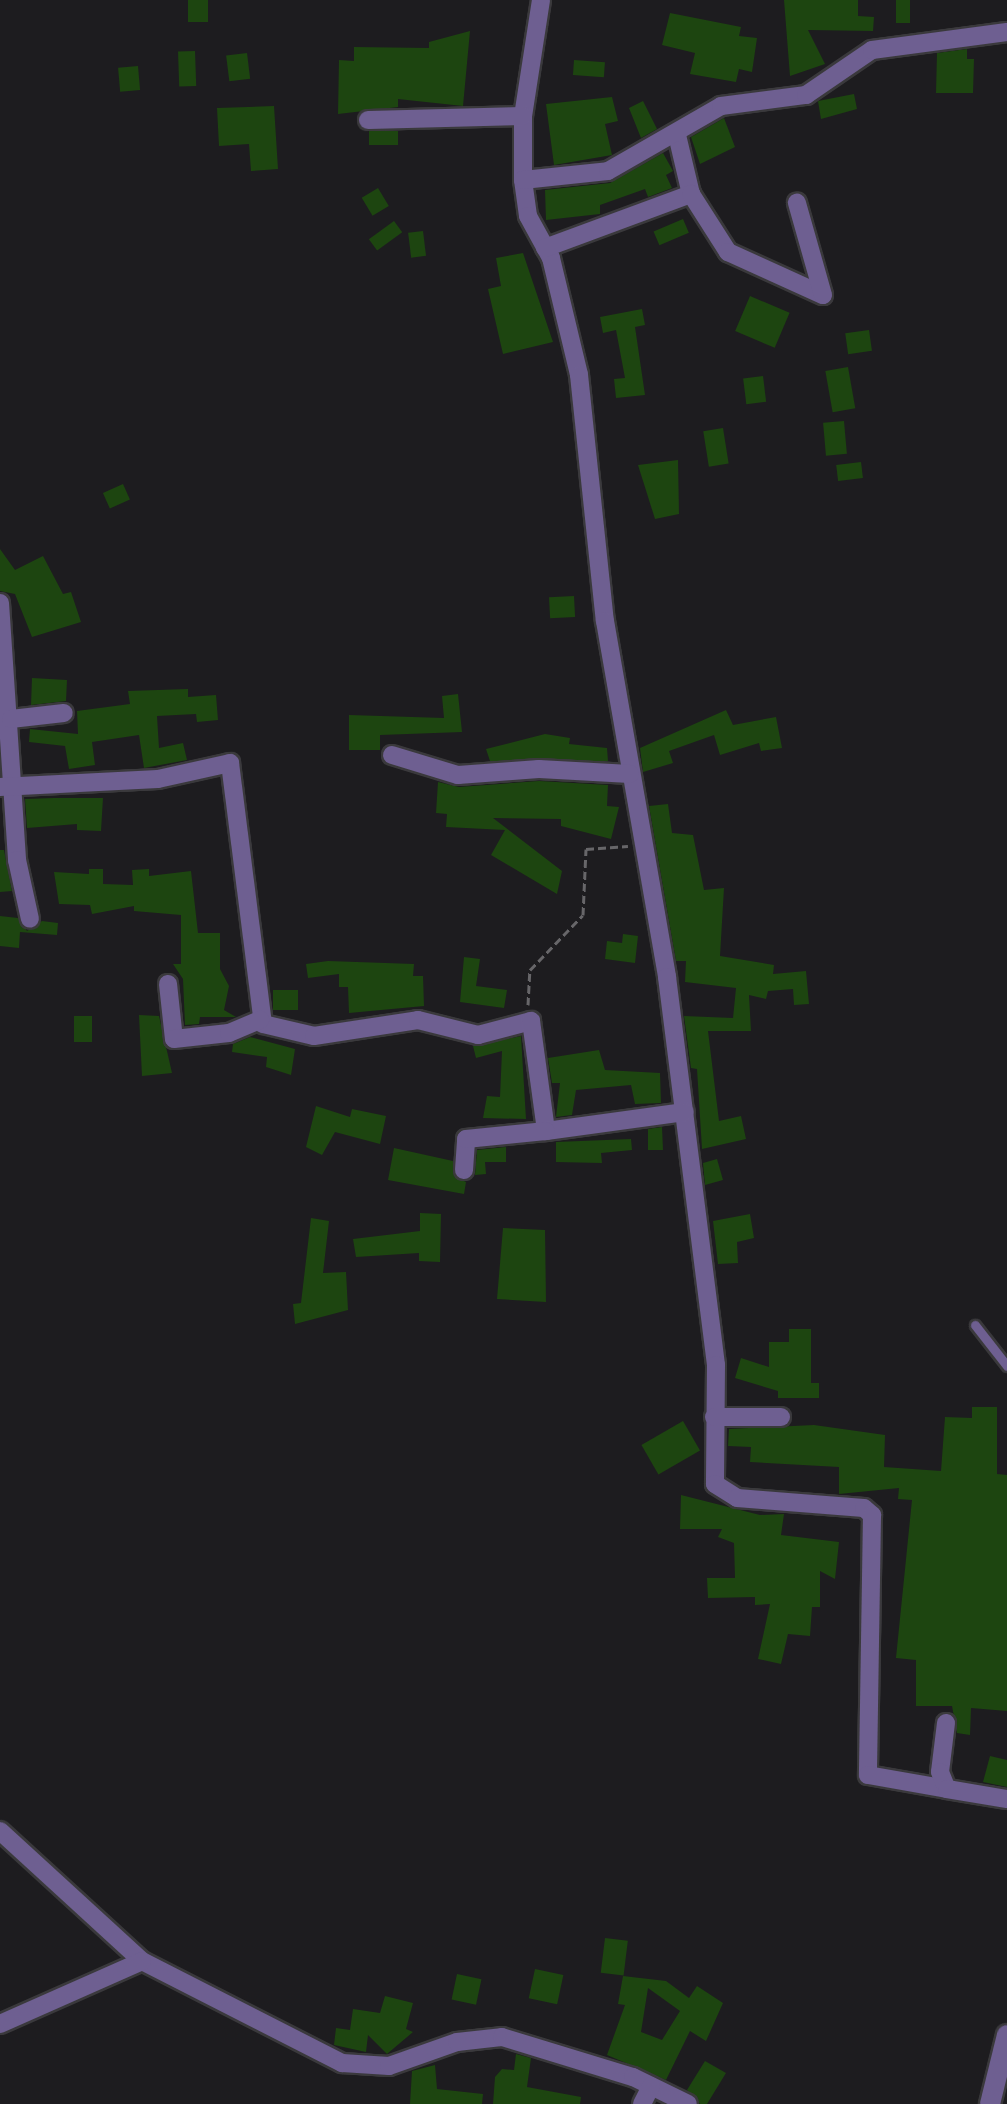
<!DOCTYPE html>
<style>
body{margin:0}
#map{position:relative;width:1007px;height:2104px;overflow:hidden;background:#1d1c1f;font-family:Lato,sans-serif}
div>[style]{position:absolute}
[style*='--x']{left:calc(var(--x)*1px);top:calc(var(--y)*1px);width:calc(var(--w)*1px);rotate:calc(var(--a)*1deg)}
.building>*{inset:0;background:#1d4510;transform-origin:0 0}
.path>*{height:3px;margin-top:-1.5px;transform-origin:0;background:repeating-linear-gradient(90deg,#676669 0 8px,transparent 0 12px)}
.roads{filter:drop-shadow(2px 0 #3a393c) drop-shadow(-2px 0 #3a393c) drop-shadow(0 2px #3a393c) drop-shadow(0 -2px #3a393c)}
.service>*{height:9px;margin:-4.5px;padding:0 4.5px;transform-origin:4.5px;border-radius:4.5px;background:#6e5f91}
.minor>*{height:18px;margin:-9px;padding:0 9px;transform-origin:9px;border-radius:9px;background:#6e5f91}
.tertiary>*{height:20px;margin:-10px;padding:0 10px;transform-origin:10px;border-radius:10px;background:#6e5f91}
span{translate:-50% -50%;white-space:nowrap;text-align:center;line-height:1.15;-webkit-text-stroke:8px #141316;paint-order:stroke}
</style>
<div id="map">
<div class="building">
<div style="left:188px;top:0;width:20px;height:22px"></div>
<div style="clip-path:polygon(784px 0,858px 0,858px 16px,874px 17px,873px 31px,808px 30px,825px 64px,790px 76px)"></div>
<div style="left:896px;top:0;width:14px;height:23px"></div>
<div style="clip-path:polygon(670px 13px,741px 27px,739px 36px,757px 38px,752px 72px,739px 69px,736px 82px,690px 74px,695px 53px,662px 45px)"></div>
<div style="clip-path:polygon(470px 31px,463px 106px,398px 99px,398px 107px,338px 114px,339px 60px,354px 61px,354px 47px,429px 48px,429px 42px)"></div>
<div style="clip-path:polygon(967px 49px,967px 59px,974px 59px,973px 93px,936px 93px,937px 53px)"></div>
<div style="left:195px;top:51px;width:35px;height:17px;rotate:88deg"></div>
<div style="left:247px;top:53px;width:26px;height:21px;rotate:83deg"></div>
<div style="left:574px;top:60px;width:31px;height:15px;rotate:4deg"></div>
<div style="left:138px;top:66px;width:24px;height:20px;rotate:85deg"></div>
<div style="clip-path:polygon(854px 94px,857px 109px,821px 119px,818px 101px)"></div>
<div style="clip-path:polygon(612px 97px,618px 121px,605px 124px,612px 155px,554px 165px,546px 104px)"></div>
<div style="clip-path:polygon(643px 101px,657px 129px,641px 138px,629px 108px)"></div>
<div style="clip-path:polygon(274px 106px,278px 169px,251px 171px,249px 144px,219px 146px,217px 108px)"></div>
<div style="clip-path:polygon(724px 118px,735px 147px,700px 164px,691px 137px)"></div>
<div style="left:398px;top:131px;width:14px;height:29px;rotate:90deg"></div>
<div style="clip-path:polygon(663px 153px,673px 171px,666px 175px,672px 188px,648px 197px,645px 189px,600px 205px,600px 214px,546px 220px,545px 190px,610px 183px)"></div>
<div style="left:378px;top:188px;width:21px;height:19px;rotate:59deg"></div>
<div style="left:683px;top:219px;width:15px;height:32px;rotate:67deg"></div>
<div style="left:394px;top:221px;width:14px;height:31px;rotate:54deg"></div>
<div style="left:423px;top:231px;width:25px;height:15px;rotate:83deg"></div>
<div style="clip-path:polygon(523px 253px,553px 342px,503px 354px,488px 289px,501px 286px,496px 258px)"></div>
<div style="left:750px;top:296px;width:43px;height:38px;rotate:23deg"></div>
<div style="clip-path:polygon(642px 309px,645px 325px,635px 327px,645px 395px,616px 398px,614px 379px,625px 378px,616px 330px,603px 333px,600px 317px)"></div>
<div style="left:869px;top:330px;width:21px;height:24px;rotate:82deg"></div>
<div style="left:848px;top:367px;width:42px;height:23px;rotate:80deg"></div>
<div style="left:763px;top:376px;width:26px;height:20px;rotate:83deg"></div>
<div style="left:844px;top:421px;width:33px;height:21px;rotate:85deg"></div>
<div style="left:723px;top:428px;width:36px;height:20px;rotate:81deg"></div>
<div style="clip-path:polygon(678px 460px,679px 514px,655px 519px,638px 465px)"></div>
<div style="left:861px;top:462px;width:16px;height:25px;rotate:83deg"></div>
<div style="left:123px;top:484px;width:17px;height:22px;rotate:66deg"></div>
<div style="clip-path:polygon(0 549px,15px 570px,43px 556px,63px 594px,71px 592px,81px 622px,32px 637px,15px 594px,0 591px)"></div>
<div style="left:574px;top:596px;width:21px;height:25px;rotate:87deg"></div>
<div style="clip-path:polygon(32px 678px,67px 680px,66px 701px,31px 705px)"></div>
<div style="clip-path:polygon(188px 689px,188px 697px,216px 695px,218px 720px,197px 722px,196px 714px,157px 716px,159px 748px,183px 743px,187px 760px,144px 768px,139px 735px,92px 742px,95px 765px,69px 769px,65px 746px,29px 742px,30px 729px,78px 734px,77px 711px,130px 704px,128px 691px)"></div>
<div style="clip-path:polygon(458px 694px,462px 732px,380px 735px,380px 750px,349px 750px,349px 715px,444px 718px,442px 696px)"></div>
<div style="clip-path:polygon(726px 710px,733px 725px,776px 717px,782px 748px,761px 751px,759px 743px,720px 755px,714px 735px,669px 751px,673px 763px,643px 772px,640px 748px)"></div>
<div style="clip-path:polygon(545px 734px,570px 738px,569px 744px,607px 748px,608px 761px,490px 761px,486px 749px)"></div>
<div style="clip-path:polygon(539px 781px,608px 785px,607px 806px,619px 807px,611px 839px,561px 826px,561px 819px,493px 818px,562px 871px,557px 894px,491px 855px,505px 830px,446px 827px,447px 814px,436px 813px,438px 782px,459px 787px)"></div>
<div style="clip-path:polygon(54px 798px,103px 798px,101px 831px,77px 830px,77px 824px,27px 828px,25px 799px)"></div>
<div style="clip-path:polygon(668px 804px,672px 833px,693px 835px,704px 890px,724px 888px,720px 956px,774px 965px,773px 974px,806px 971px,809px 1004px,794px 1005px,793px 989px,768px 991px,766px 999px,749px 995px,751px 1031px,708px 1031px,719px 1121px,741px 1116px,746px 1139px,702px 1149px,697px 1069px,691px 1068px,684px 1016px,733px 1018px,736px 988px,685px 982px,686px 961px,676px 961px,649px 806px)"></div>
<div style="clip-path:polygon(0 850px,4px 850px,12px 891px,0 892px)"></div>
<div style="clip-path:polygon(89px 869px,103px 869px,103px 884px,133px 885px,132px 870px,149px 869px,149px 876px,191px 871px,198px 933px,220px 933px,220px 969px,229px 986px,224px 1010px,236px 1017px,200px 1017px,199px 1024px,185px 1025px,183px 979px,173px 964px,181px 964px,181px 915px,134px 911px,134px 906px,92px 914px,90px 905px,59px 904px,54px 872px,89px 874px)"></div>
<div style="clip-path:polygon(0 916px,18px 918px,27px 931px,42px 921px,58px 923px,57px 935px,20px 932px,19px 948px,0 946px)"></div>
<div style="clip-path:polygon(623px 934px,638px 936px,635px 963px,605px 959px,607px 941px,622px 943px)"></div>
<div style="clip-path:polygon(464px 957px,480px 959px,476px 986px,507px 990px,504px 1008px,460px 1002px)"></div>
<div style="clip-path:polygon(328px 961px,414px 964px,413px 976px,423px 976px,424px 1006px,349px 1013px,348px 987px,339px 987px,339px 974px,308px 978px,306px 964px)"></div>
<div style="left:273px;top:990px;width:25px;height:20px"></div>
<div style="clip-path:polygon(139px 1015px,159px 1016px,172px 1073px,142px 1076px)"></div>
<div style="left:74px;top:1016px;width:18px;height:26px"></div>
<div style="clip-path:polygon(521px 1036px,526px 1119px,483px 1118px,487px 1096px,500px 1097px,502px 1051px,476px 1058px,473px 1046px)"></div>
<div style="clip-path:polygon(250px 1037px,295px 1049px,291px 1075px,266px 1067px,267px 1057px,232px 1052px,233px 1044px)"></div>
<div style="clip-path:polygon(599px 1050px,605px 1070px,660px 1073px,661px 1103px,635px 1104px,631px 1085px,576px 1090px,572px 1115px,556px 1117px,560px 1083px,552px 1083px,548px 1058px)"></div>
<div style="clip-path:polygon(316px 1106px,350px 1117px,352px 1109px,386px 1116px,380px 1144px,335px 1132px,322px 1155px,306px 1147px)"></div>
<div style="clip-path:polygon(662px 1127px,663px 1150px,648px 1150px,648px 1129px)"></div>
<div style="clip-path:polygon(631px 1139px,632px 1150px,601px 1153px,602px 1163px,556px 1162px,556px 1142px)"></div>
<div style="clip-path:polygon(506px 1147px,506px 1162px,485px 1162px,486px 1174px,475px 1175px,477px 1150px)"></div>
<div style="clip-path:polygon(394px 1148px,453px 1161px,454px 1176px,466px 1182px,464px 1194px,388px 1180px)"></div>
<div style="clip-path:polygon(717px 1159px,723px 1180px,705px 1185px,703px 1163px)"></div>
<div style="clip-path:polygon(420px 1213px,441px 1214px,440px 1262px,419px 1261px,419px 1253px,356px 1257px,353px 1239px,420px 1231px)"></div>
<div style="clip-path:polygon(750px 1214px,754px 1238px,737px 1242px,738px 1263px,718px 1264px,713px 1221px)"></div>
<div style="clip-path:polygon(311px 1218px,329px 1221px,323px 1273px,346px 1272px,348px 1310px,295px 1324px,293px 1304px,301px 1303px)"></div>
<div style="clip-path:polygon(503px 1228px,545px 1230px,546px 1302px,497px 1299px)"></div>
<div style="clip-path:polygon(789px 1329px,811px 1329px,811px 1383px,819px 1383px,819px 1398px,778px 1398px,778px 1391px,735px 1378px,741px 1358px,769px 1367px,769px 1342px,789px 1342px)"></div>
<div style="clip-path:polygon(972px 1407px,997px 1407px,997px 1474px,1007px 1475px,1007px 1711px,971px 1708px,970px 1735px,957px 1733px,952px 1706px,916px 1706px,916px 1660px,896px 1658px,912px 1500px,898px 1499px,899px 1488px,839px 1494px,839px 1467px,750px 1462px,751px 1447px,728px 1446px,729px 1429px,814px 1425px,885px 1435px,884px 1467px,941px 1471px,945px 1417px,972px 1418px)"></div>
<div style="left:683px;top:1421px;width:34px;height:48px;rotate:60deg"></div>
<div style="clip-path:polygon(681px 1495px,760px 1515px,784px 1514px,781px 1535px,839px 1542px,835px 1579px,820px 1571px,820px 1607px,812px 1607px,810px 1636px,788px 1634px,781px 1664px,758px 1659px,770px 1604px,755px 1605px,755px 1597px,708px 1598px,707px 1578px,735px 1578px,734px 1543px,718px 1537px,722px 1529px,680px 1529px)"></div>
<div style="clip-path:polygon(990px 1756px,1007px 1760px,1007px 1787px,983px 1782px)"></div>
<div style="left:605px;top:1938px;width:23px;height:35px;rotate:7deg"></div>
<div style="left:535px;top:1969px;width:29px;height:30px;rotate:12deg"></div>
<div style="left:457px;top:1974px;width:25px;height:26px;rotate:12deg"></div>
<div style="clip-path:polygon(evenodd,623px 1976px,666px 1981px,689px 1998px,697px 1986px,723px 2003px,706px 2041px,690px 2031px,666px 2080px,607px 2055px,625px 2005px,618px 2004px,623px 1976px,648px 1988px,680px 2011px,662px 2040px,641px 2032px,648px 1988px)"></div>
<div style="clip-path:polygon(385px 1996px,413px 2003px,406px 2029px,413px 2032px,387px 2054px,368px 2035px,366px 2052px,334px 2045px,336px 2028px,350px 2030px,353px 2009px,380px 2013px)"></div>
<div style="clip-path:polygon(516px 2054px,531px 2058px,527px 2087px,581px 2097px,580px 2104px,493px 2104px,495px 2077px,502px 2069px,514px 2070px)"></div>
<div style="clip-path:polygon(705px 2061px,726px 2073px,707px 2104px,700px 2104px,687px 2090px)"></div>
<div style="clip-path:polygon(435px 2065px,437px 2089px,483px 2094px,482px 2104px,410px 2104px,412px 2071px)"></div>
</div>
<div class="path">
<div style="--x:528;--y:1005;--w:35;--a:-87"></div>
<div style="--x:530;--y:970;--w:76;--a:-46.1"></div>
<div style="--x:583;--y:915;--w:66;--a:-87.4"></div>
<div style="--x:586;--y:849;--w:42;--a:-4.1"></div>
</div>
<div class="roads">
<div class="service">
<div style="--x:975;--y:1325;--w:52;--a:52"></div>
</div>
<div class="minor">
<div style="--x:541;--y:0;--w:117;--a:98.8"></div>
<div style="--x:523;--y:116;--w:64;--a:90"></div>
<div style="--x:523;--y:180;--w:36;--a:82"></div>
<div style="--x:528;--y:216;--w:48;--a:61.3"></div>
<div style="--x:551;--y:258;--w:120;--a:76.5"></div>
<div style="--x:579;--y:375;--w:247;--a:84"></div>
<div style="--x:605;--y:621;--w:361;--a:80.1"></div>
<div style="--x:667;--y:977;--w:391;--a:82.8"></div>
<div style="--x:716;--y:1365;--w:119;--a:90.5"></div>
<div style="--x:715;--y:1484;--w:26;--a:32"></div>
<div style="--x:737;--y:1498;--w:127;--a:4.5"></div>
<div style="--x:864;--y:1508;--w:11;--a:41"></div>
<div style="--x:872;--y:1515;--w:260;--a:90.9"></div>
<div style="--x:868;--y:1775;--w:80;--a:10"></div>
<div style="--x:368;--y:120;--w:155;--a:-1.5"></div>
<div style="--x:677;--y:135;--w:61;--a:76.7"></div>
<div style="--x:523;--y:180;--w:85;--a:-6"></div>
<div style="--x:608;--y:171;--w:130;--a:-29.9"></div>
<div style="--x:721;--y:106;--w:86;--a:-7.4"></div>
<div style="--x:806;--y:95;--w:80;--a:-34.3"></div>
<div style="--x:872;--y:50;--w:136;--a:-7.6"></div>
<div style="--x:545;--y:248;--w:156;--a:-20.3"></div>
<div style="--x:691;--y:194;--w:69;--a:57.5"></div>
<div style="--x:728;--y:252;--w:104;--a:24.4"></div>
<div style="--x:823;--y:295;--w:96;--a:-105.8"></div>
<div style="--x:0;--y:603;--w:258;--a:86.2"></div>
<div style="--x:17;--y:860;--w:60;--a:77.6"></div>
<div style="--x:11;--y:719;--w:53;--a:-6.5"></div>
<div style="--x:392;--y:755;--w:69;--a:16.9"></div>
<div style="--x:458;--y:775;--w:81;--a:-4.2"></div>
<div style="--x:539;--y:769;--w:91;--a:3.1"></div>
<div style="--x:0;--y:787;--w:158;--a:-2.9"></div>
<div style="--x:158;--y:779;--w:74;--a:-12.5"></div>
<div style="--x:230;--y:763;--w:263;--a:82.8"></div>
<div style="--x:263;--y:1024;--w:52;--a:13.2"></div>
<div style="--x:314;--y:1036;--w:105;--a:-8.7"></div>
<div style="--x:418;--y:1020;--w:62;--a:14"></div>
<div style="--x:478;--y:1035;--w:55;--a:-14.8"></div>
<div style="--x:531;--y:1021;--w:111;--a:82.2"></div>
<div style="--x:546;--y:1131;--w:140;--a:-7.8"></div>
<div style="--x:168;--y:984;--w:55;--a:83.8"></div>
<div style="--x:174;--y:1039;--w:55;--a:-6.2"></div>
<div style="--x:229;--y:1033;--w:34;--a:-23"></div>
<div style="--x:464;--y:1170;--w:31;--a:-86"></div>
<div style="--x:466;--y:1139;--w:80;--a:-5.7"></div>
<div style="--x:714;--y:1417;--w:67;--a:0"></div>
<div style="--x:946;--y:1723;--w:49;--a:97"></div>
<div style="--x:940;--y:1772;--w:18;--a:68"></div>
<div style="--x:947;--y:1789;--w:61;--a:9.5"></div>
<div style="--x:0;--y:1831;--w:193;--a:42.5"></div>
<div style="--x:142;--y:1961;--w:225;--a:27"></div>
<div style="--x:342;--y:2063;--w:47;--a:3.7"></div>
<div style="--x:389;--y:2066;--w:72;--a:-19.4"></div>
<div style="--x:457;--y:2042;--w:45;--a:-6.3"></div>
<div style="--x:502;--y:2037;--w:137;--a:17"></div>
<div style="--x:633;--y:2077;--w:61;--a:26.1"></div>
<div style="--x:0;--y:2024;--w:155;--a:-23.9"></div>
<div style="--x:642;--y:2104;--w:20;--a:-63"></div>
</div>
<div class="tertiary">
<div style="--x:990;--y:2104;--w:71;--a:-76.2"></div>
</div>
</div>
</div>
